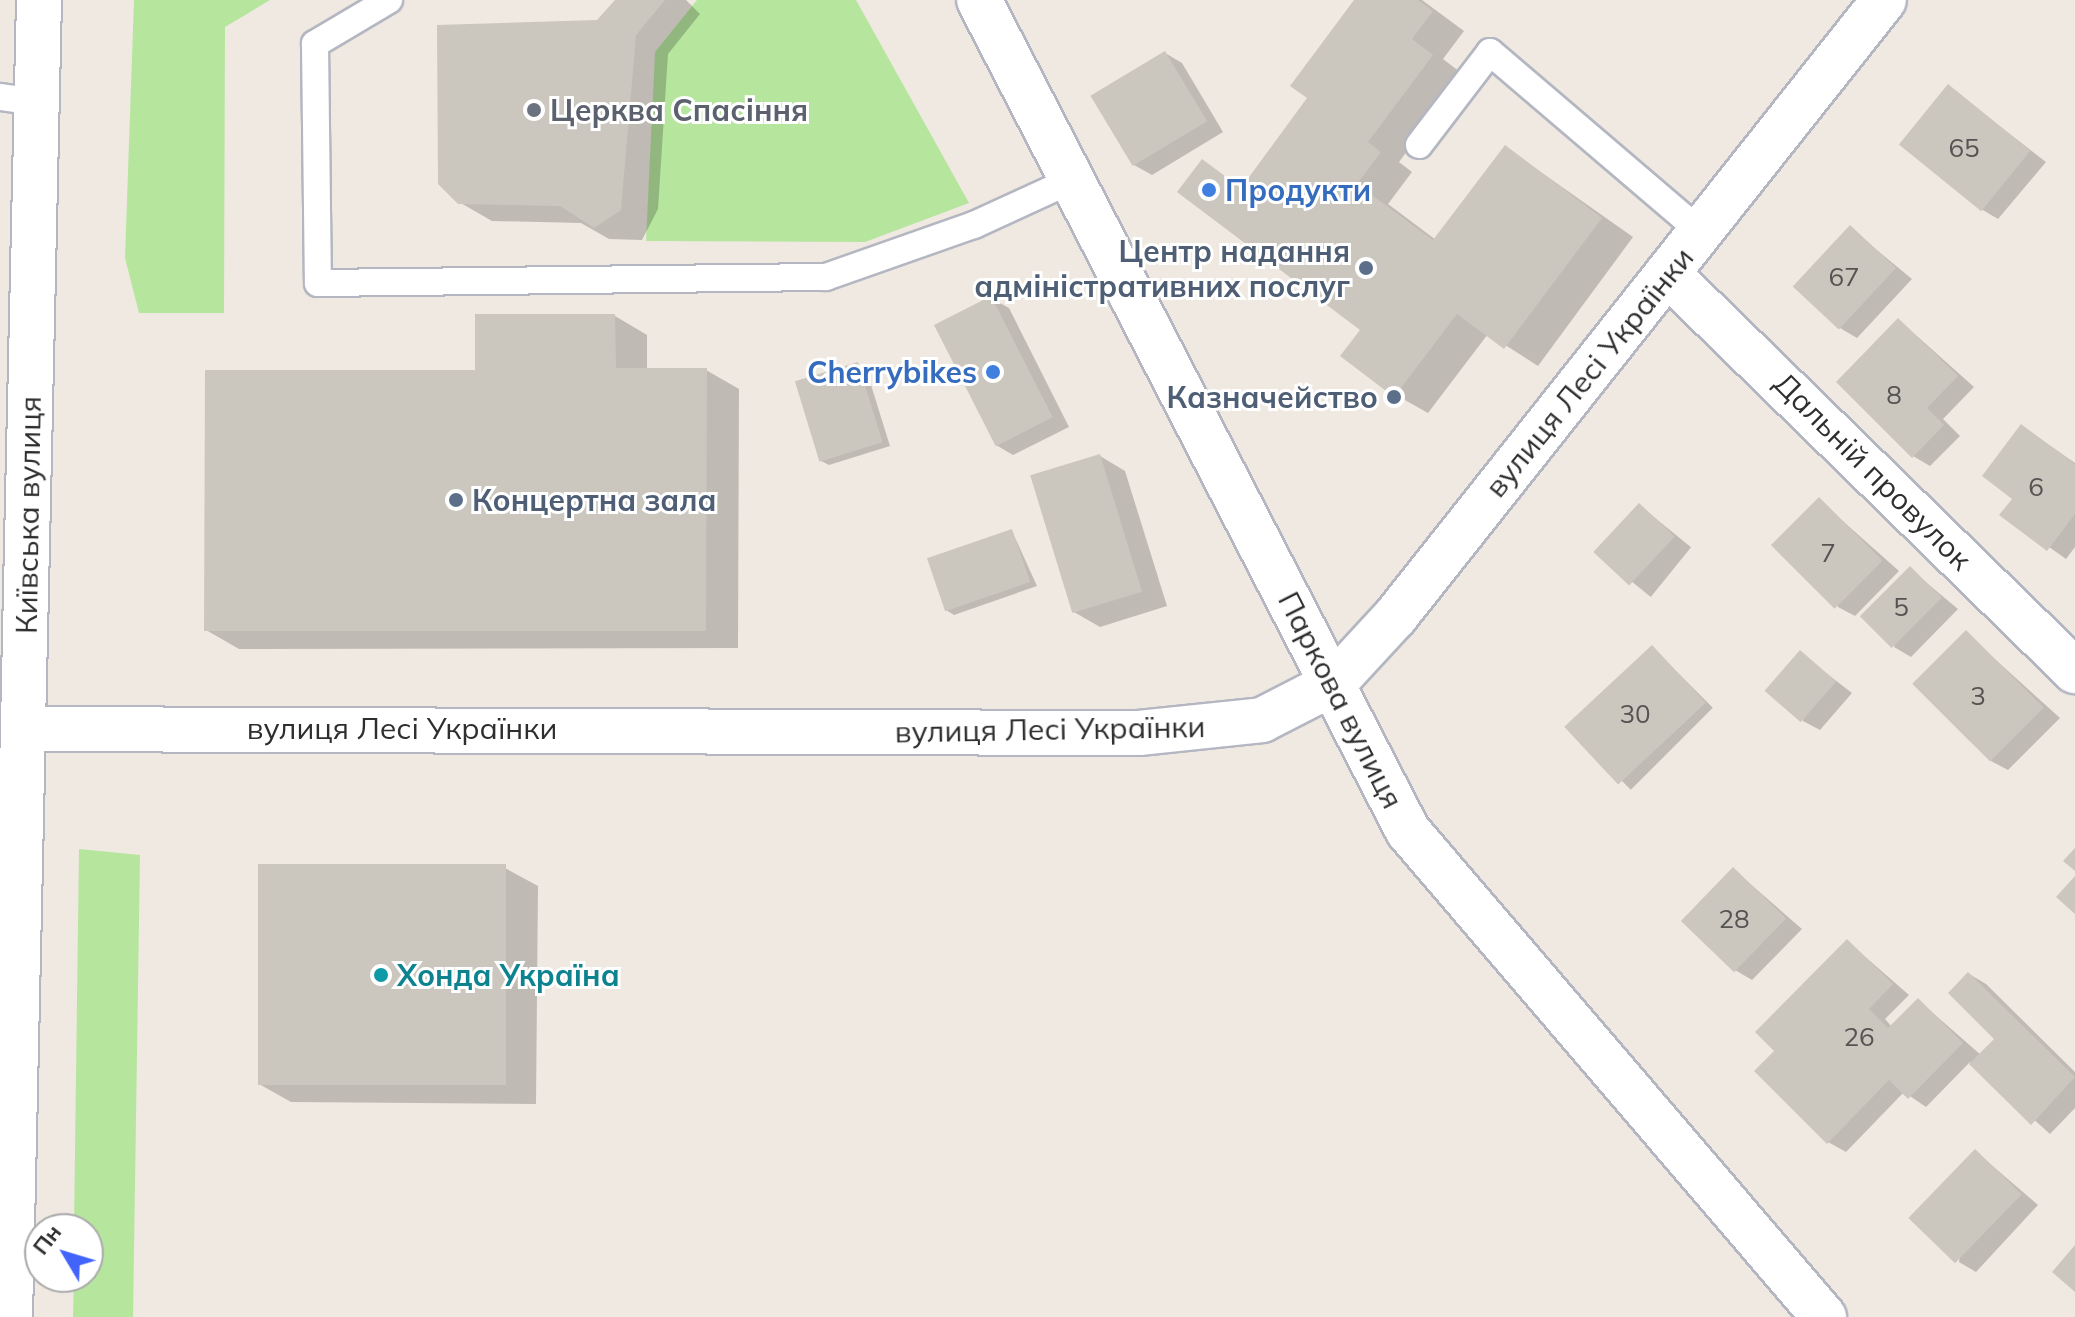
<!DOCTYPE html>
<meta charset="utf-8">
<style>
body{margin:0}
#map{position:relative;width:2075px;height:1317px;overflow:hidden;background:#efe9e1;font-family:Mulish,sans-serif}
div>[style]{position:absolute}
[style*='--x']{left:calc(var(--x)*1px);top:calc(var(--y)*1px);width:calc(var(--w)*1px);rotate:calc(var(--a)*1deg)}
.green>*{inset:0;background:#b6e59e}
.shadow>*{inset:0;background:#0003;transform-origin:0 0}
.building>*{inset:0;background:#cbc7bf;transform-origin:0 0}
.roads{filter:drop-shadow(2px 0 #b4b7c1) drop-shadow(-2px 0 #b4b7c1) drop-shadow(0 2px #b4b7c1) drop-shadow(0 -2px #b4b7c1)}
.service>*{height:26px;margin:-13px;padding:0 13px;transform-origin:13px;border-radius:13px;background:#fff}
.minor>*{height:44px;margin:-22px;padding:0 22px;transform-origin:22px;border-radius:22px;background:#fff}
.tertiary>*{height:44px;margin:-22px;padding:0 22px;transform-origin:22px;border-radius:22px;background:#fff}
.secondary>*{height:44px;margin:-22px;padding:0 22px;transform-origin:22px;border-radius:22px;background:#fff}
.dots>*{width:22px;height:22px;translate:-50% -50%;box-sizing:border-box;border:4px solid #fff;border-radius:50%}
span{translate:-50% -50%;white-space:nowrap;text-align:center;line-height:1.15;-webkit-text-stroke:6px #fff;paint-order:stroke}
.number-label{font-size:26px;color:#555452}
.number-label span{-webkit-text-stroke-width:0}
.worship-label{font-size:30px;color:#5b616d;font-weight:700}
.left{translate:0 -50%;text-align:left}
.shop-label{font-size:30px;color:#366cbe;font-weight:700}
.right{translate:-100% -50%;text-align:right}
.service-label{font-size:30px;color:#4e5e75;font-weight:700}
.street-label{font-size:30px;color:#2e2e2e}
.culture-label{font-size:30px;color:#0d838f;font-weight:700}
.north{position:absolute;left:24px;top:1213px;width:80px;height:80px;box-sizing:border-box;background:#fff;border:2px solid #ababab;border-radius:50%;rotate:308deg;font-size:22px;font-weight:700;line-height:32px;text-align:center;color:#2e2e2e}
.north::after{content:'';display:block;margin:auto;width:28px;height:36px;background:#4264fb;clip-path:polygon(50% 0,100% 100%,50% 72%,0 100%)}
</style>
<div id="map">
<div class="green">
<div style="clip-path:polygon(134px 0,270px 0,225px 27px,224px 313px,139px 313px,125px 258px)"></div>
<div style="clip-path:polygon(697px 0,856px 0,969px 203px,865px 242px,646px 241px,655px 52px)"></div>
<div style="clip-path:polygon(79px 849px,140px 855px,133px 1317px,73px 1317px,74px 1277px,88px 1277px,88px 1229px,74px 1229px)"></div>
</div>
<div class="shadow">
<div style="clip-path:polygon(617px 0,686px 0,700px 14px,668px 54px,658px 209px,642px 240px,609px 239px,581px 223px,492px 221px,459px 202px)"></div>
<div style="clip-path:polygon(1357px 0,1422px 0,1464px 31px,1443px 59px,1464px 75px,1399px 162px,1412px 172px,1388px 204px,1436px 240px,1505px 147px,1633px 237px,1538px 366px,1488px 334px,1428px 413px,1396px 395px,1363px 329px,1242px 190px,1310px 98px)"></div>
<div style="clip-path:polygon(1165px 53px,1182px 63px,1223px 132px,1152px 175px,1134px 165px)"></div>
<div style="clip-path:polygon(1949px 87px,2046px 162px,1998px 219px,1981px 209px)"></div>
<div style="clip-path:polygon(1850px 228px,1912px 279px,1857px 338px,1840px 328px)"></div>
<div style="clip-path:polygon(991px 298px,1009px 308px,1069px 427px,1013px 455px,996px 445px)"></div>
<div style="clip-path:polygon(615px 316px,647px 335px,647px 370px,706px 370px,739px 389px,738px 648px,239px 649px,206px 630px,477px 372px)"></div>
<div style="clip-path:polygon(1899px 320px,1974px 387px,1943px 419px,1960px 436px,1930px 466px,1913px 456px)"></div>
<div style="clip-path:polygon(858px 365px,866px 369px,890px 446px,829px 465px,821px 461px)"></div>
<div style="clip-path:polygon(2022px 426px,2075px 463px,2075px 547px,2066px 559px,2002px 514px,2015px 498px)"></div>
<div style="clip-path:polygon(1100px 456px,1125px 471px,1167px 606px,1100px 627px,1074px 612px)"></div>
<div style="clip-path:polygon(1819px 500px,1899px 571px,1855px 616px,1838px 607px)"></div>
<div style="left:1639px;top:505px;width:67px;height:64px;rotate:39deg"></div>
<div style="clip-path:polygon(1012px 531px,1037px 586px,954px 615px,946px 610px)"></div>
<div style="clip-path:polygon(1910px 569px,1958px 609px,1911px 657px,1894px 647px)"></div>
<div style="clip-path:polygon(1966px 633px,2060px 718px,2008px 770px,1991px 761px)"></div>
<div style="left:1652px;top:647px;width:86px;height:116px;rotate:45deg"></div>
<div style="clip-path:polygon(1800px 653px,1852px 693px,1820px 730px,1803px 721px)"></div>
<div style="clip-path:polygon(505px 868px,538px 886px,536px 1104px,291px 1102px,259px 1084px)"></div>
<div style="clip-path:polygon(1733px 869px,1802px 929px,1752px 980px,1735px 970px)"></div>
<div style="clip-path:polygon(1847px 941px,1909px 995px,1885px 1019px,1892px 1027px,1918px 1000px,1981px 1055px,1997px 1039px,1969px 974px,1986px 984px,2075px 1072px,2075px 1108px,2050px 1134px,1970px 1062px,1926px 1107px,1904px 1092px,1846px 1152px,1828px 1142px,1777px 1051px)"></div>
<div style="clip-path:polygon(1975px 1151px,2038px 1205px,1976px 1272px,1959px 1262px)"></div>
</div>
<div class="building">
<div style="clip-path:polygon(615px 0,665px 0,636px 35px,621px 210px,594px 228px,560px 206px,458px 204px,438px 184px,437px 25px,597px 20px)"></div>
<div style="clip-path:polygon(1354px 0,1418px 0,1433px 11px,1412px 39px,1433px 55px,1368px 142px,1381px 152px,1357px 184px,1433px 240px,1505px 145px,1602px 218px,1504px 349px,1457px 314px,1394px 397px,1340px 356px,1360px 330px,1177px 192px,1202px 159px,1241px 188px,1307px 98px,1290px 86px)"></div>
<div style="left:1165px;top:51px;width:82px;height:87px;rotate:59deg"></div>
<div style="left:1948px;top:84px;width:106px;height:78px;rotate:39deg"></div>
<div style="left:1850px;top:225px;width:63px;height:84px;rotate:43deg"></div>
<div style="left:991px;top:296px;width:136px;height:64px;rotate:63deg"></div>
<div style="clip-path:polygon(475px 314px,615px 314px,616px 368px,707px 368px,706px 631px,204px 631px,205px 370px,475px 370px)"></div>
<div style="clip-path:polygon(1898px 318px,1958px 376px,1927px 408px,1944px 425px,1912px 458px,1836px 382px)"></div>
<div style="left:858px;top:362px;width:84px;height:66px;rotate:73deg"></div>
<div style="clip-path:polygon(2021px 424px,2075px 464px,2075px 514px,2047px 551px,1999px 515px,2012px 499px,1982px 476px)"></div>
<div style="left:1100px;top:454px;width:144px;height:73px;rotate:73deg"></div>
<div style="left:1819px;top:497px;width:90px;height:68px;rotate:45deg"></div>
<div style="left:1639px;top:503px;width:49px;height:67px;rotate:43deg"></div>
<div style="left:1012px;top:529px;width:56px;height:90px;rotate:71deg"></div>
<div style="left:1910px;top:566px;width:45px;height:71px;rotate:45deg"></div>
<div style="left:1966px;top:630px;width:110px;height:76px;rotate:45deg"></div>
<div style="left:1652px;top:645px;width:79px;height:120px;rotate:47deg"></div>
<div style="left:1800px;top:650px;width:48px;height:54px;rotate:41deg"></div>
<div style="clip-path:polygon(2075px 848px,2075px 871px,2063px 861px)"></div>
<div style="left:258px;top:864px;width:248px;height:221px"></div>
<div style="left:1733px;top:867px;width:74px;height:75px;rotate:44deg"></div>
<div style="clip-path:polygon(2075px 876px,2075px 914px,2056px 897px)"></div>
<div style="clip-path:polygon(1847px 939px,1893px 984px,1869px 1009px,1888px 1028px,1918px 998px,1963px 1043px,1908px 1099px,1889px 1080px,1827px 1144px,1754px 1071px,1774px 1051px,1755px 1032px)"></div>
<div style="clip-path:polygon(1968px 972px,2075px 1077px,2031px 1125px,1969px 1064px,1994px 1039px,1948px 993px)"></div>
<div style="left:1975px;top:1149px;width:65px;height:96px;rotate:44deg"></div>
<div style="clip-path:polygon(2075px 1245px,2075px 1292px,2052px 1272px)"></div>
</div>
<div class="roads">
<div class="service">
<div style="--x:389;--y:0;--w:86;--a:149.3"></div>
<div style="--x:315;--y:44;--w:239;--a:89.3"></div>
<div style="--x:318;--y:283;--w:508;--a:-0.68"></div>
<div style="--x:826;--y:277;--w:157;--a:-19.4"></div>
<div style="--x:974;--y:225;--w:108;--a:-24.7"></div>
<div style="--x:0;--y:97;--w:37;--a:8"></div>
<div style="--x:1419;--y:145;--w:117;--a:-52.6"></div>
<div style="--x:1490;--y:52;--w:277;--a:40.5"></div>
</div>
<div class="minor">
<div style="--x:979;--y:0;--w:935;--a:62.7"></div>
<div style="--x:1408;--y:831;--w:640;--a:49.44"></div>
<div style="--x:1668;--y:274;--w:569;--a:44.29"></div>
</div>
<div class="tertiary">
<div style="--x:23;--y:729;--w:1116;--a:0.21"></div>
<div style="--x:1139;--y:733;--w:124;--a:-6"></div>
<div style="--x:1262;--y:720;--w:81;--a:-27.2"></div>
<div style="--x:1334;--y:683;--w:90;--a:-47.3"></div>
<div style="--x:1395;--y:617;--w:787;--a:-51.6"></div>
</div>
<div class="secondary">
<div style="--x:10;--y:1317;--w:1317;--a:-88.74"></div>
</div>
</div>
<div class="dots">
<div style="left:534px;top:110px;background:#6b7280"></div>
<div style="left:1209px;top:190px;background:#3f7fe0"></div>
<div style="left:1366px;top:268px;background:#5c6f8a"></div>
<div style="left:993px;top:372px;background:#3f7fe0"></div>
<div style="left:1394px;top:397px;background:#5c6f8a"></div>
<div style="left:456px;top:500px;background:#5c6f8a"></div>
<div style="left:381px;top:975px;background:#0f9aa8"></div>
</div>
<div class="number-label">
<span style="left:1964px;top:148px">65</span>
<span style="left:1844px;top:277px">67</span>
<span style="left:1894px;top:395px">8</span>
<span style="left:2036px;top:487px">6</span>
<span style="left:1828px;top:553px">7</span>
<span style="left:1901px;top:607px">5</span>
<span style="left:1978px;top:696px">3</span>
<span style="left:1635px;top:714px">30</span>
<span style="left:1734px;top:919px">28</span>
<span style="left:1859px;top:1037px">26</span>
</div>
<div class="worship-label">
<span class="left" style="left:550px;top:110px">Церква Спасіння</span>
</div>
<div class="shop-label">
<span class="left" style="left:1225px;top:190px">Продукти</span>
<span class="right" style="left:977px;top:372px">Сherrybikes</span>
</div>
<div class="service-label">
<span class="right" style="left:1350px;top:268px">Центр надання<br>адміністративних послуг</span>
<span class="right" style="left:1378px;top:397px">Казначейство</span>
<span class="left" style="left:472px;top:500px">Концертна зала</span>
</div>
<div class="street-label">
<span style="left:1589px;top:372px;rotate:-51deg">вулиця Лесі Українки</span>
<span style="left:1873px;top:471px;rotate:45deg">Дальній провулок</span>
<span style="left:28px;top:515px;rotate:-89deg">Київська вулиця</span>
<span style="left:1341px;top:700px;rotate:63deg">Паркова вулиця</span>
<span style="left:402px;top:728px">вулиця Лесі Українки</span>
<span style="left:1050px;top:729px;rotate:-1deg">вулиця Лесі Українки</span>
</div>
<div class="culture-label">
<span class="left" style="left:397px;top:975px">Хонда Україна</span>
</div>
<div class="north">Пн</div>
</div>
